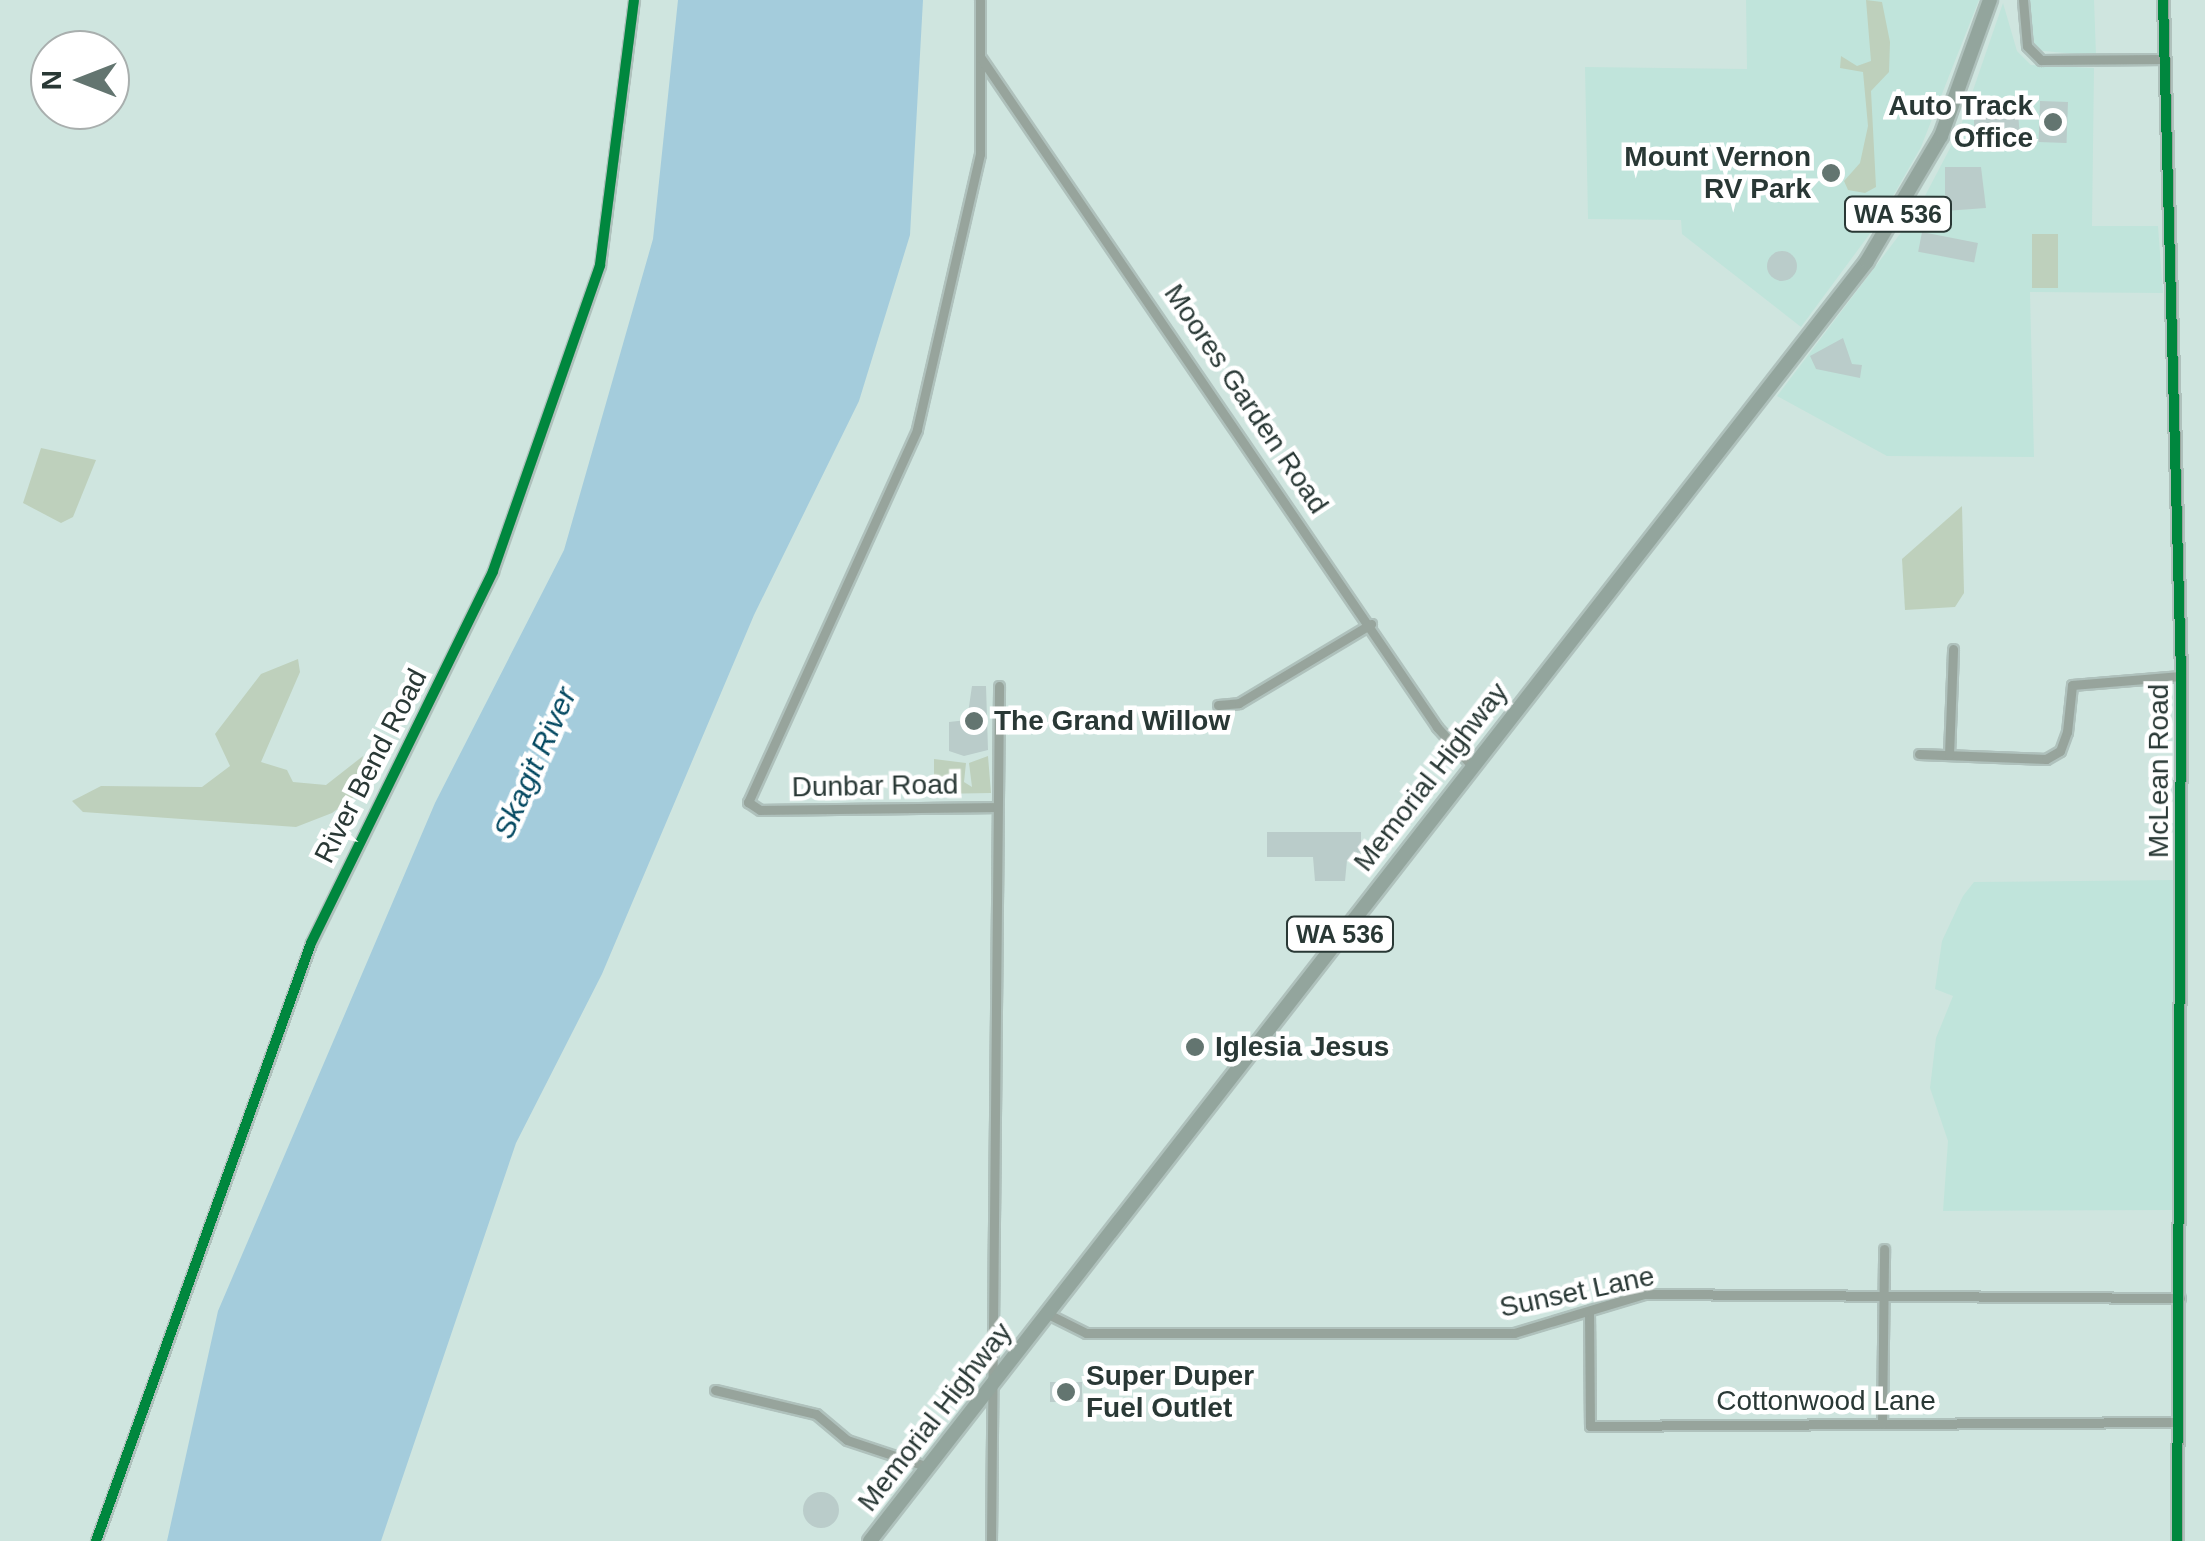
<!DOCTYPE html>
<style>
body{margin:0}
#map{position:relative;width:2205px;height:1541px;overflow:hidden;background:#cfe5df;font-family:Arial,sans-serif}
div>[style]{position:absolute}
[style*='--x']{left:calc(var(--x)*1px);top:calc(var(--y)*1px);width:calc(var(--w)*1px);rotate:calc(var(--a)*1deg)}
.built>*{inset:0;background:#c0e4db}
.green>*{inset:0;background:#bed0bc;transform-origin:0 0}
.water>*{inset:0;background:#a4ccdc}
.building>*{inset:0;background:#baccca;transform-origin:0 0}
.round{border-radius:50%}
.roads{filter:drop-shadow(2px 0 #afc1bc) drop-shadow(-2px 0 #afc1bc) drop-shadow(0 2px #afc1bc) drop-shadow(0 -2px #afc1bc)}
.minor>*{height:9px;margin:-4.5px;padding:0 4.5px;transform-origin:4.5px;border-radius:4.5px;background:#97a49c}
.tertiary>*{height:11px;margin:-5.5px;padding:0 5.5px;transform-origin:5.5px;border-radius:5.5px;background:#97a49c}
.primary>*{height:14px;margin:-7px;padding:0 7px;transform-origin:7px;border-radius:7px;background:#93a59d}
.cycleway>*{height:10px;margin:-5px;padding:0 5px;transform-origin:5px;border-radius:5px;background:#00873e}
.dots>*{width:28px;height:28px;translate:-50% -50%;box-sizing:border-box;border:5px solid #fff;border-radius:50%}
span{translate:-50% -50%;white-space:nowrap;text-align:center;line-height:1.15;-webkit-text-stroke:9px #fff;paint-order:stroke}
.shield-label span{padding:2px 8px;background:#fff;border:2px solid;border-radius:8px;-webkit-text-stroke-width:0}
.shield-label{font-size:25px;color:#293835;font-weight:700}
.poi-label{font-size:28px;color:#293835;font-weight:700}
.right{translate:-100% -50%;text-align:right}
.left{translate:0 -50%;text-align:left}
.street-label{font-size:28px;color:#293835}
.water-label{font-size:30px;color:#044961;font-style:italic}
.north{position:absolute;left:30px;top:30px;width:100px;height:100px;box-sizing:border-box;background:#fff;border:2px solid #a9afae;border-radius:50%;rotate:270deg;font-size:28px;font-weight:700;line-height:40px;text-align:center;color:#293835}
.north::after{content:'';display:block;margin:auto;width:35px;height:45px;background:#637570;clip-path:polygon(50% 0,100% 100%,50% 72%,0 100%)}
</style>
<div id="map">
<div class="built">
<div style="clip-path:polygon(1746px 0,1979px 0,1921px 147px,1877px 224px,1801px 327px,1682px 234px,1681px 220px,1588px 219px,1585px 67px,1747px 69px)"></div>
<div style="clip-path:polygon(2030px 0,2094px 0,2096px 56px,2034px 50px)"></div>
<div style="clip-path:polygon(2003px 3px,2017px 51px,2031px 65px,2094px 68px,2092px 226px,2158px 226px,2163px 293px,2030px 292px,2034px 457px,1887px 456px,1777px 396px,1916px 213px,1959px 131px)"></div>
<div style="clip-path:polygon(2173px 880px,2173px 1210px,1943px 1211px,1948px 1141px,1930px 1088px,1936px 1038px,1953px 996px,1935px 989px,1942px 941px,1963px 896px,1974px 882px)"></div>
</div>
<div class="green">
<div style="clip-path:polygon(1866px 0,1882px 2px,1890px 42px,1889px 72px,1871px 91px,1876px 187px,1865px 193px,1848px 190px,1844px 181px,1860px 163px,1868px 126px,1863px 72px,1840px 68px,1841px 56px,1857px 66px,1871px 61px)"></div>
<div style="left:2032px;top:234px;width:26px;height:54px"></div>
<div style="clip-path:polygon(41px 448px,96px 460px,73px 517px,61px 523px,23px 503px)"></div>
<div style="clip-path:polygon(1962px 506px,1964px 593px,1955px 607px,1905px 610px,1902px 559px)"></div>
<div style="clip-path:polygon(298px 659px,300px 672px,261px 762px,287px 770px,293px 782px,326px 785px,363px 756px,355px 796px,332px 813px,296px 827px,83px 812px,72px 801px,101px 786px,202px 787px,230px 766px,215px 734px,261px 674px)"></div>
<div style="clip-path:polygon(988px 756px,991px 793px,934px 794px,934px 759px,966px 763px,964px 782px,972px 787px,969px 763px)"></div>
</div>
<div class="water">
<div style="clip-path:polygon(678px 0,923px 0,910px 235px,859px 401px,754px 615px,602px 974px,516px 1143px,381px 1541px,167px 1541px,218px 1311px,435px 803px,564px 550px,653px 239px)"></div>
</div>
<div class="building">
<div style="left:2040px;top:101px;width:28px;height:41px;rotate:2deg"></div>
<div style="clip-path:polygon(1974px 113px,2018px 113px,2020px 137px,1992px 142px,1992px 129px,1974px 129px)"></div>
<div style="clip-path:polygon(1945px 167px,1981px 167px,1986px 208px,1945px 211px)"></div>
<div style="left:1922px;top:232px;width:57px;height:20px;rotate:11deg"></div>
<div class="round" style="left:1767px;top:251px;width:30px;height:30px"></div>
<div style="clip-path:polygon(1843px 338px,1852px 364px,1862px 365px,1860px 378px,1816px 369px,1810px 356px)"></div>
<div style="clip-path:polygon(972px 686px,986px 686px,988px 750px,964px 756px,949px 751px,949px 722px,967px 720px)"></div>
<div style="clip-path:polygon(1267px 832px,1361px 832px,1361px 861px,1347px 860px,1345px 881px,1315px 881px,1313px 857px,1267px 857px)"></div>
<div style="left:1050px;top:1382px;width:32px;height:20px"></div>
<div class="round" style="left:803px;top:1492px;width:36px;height:36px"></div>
</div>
<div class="roads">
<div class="minor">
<div style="--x:980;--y:0;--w:154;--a:90"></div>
<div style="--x:980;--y:154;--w:283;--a:102.9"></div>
<div style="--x:917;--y:430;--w:409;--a:114.4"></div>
<div style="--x:748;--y:802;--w:14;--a:34"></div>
<div style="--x:760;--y:810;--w:237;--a:-0.7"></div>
<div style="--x:2023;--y:0;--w:46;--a:85"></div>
<div style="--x:2027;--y:46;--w:20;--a:45"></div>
<div style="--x:2041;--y:60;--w:124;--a:-0.5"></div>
<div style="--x:981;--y:58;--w:810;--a:55.72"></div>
<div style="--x:1437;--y:727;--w:52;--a:48.1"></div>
<div style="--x:1218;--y:705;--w:21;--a:-5"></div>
<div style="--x:1239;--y:703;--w:154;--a:-30.9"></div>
<div style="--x:1919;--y:754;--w:127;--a:2.3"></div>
<div style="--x:2046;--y:759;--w:16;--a:-30"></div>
<div style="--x:2060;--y:751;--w:20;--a:-70"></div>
<div style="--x:2067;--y:732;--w:47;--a:-83.9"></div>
<div style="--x:2072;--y:685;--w:109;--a:-4.7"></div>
<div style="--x:1949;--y:755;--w:106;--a:-87.8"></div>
<div style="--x:1589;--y:1313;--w:113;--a:89.5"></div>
<div style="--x:1590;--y:1426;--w:586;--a:-0.39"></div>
<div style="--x:1048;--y:1314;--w:42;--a:26.6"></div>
<div style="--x:1086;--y:1333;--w:428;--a:0"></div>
<div style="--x:1514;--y:1333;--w:136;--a:-16.7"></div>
<div style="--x:1644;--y:1294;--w:536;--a:0.43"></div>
<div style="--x:715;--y:1390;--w:104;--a:13.4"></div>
<div style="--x:816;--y:1414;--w:40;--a:40"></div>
<div style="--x:847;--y:1440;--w:85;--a:18.4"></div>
<div style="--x:1882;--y:1424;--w:175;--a:-89.3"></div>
<div style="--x:96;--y:1541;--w:635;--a:-70.22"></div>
<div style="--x:311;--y:943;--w:414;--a:-63.9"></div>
<div style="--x:493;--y:571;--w:324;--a:-70.7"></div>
<div style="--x:600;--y:265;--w:267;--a:-82.7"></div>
<div style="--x:991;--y:1541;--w:855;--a:-89.46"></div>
</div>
<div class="tertiary">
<div style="--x:2163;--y:0;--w:676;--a:88.47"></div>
<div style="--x:2181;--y:676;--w:865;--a:90.26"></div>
</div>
<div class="primary">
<div style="--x:870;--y:1541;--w:1622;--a:-52.08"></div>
<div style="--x:1867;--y:261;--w:145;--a:-59.4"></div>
<div style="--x:1941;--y:136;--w:145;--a:-70.2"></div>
</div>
</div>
<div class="cycleway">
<div style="--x:2163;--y:0;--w:676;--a:88.47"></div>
<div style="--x:2181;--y:676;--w:865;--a:90.26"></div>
<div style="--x:96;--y:1541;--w:635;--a:-70.22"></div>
<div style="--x:311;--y:943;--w:414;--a:-63.9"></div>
<div style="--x:493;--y:571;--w:324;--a:-70.7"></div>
<div style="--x:600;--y:265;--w:267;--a:-82.7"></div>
</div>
<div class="dots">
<div style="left:2053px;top:122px;background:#637570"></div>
<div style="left:1831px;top:173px;background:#637570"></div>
<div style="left:974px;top:721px;background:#637570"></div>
<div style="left:1195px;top:1047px;background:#637570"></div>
<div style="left:1066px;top:1392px;background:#637570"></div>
</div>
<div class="shield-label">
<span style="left:1898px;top:214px">WA 536</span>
<span style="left:1340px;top:934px">WA 536</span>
</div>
<div class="poi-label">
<span class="right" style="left:2033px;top:122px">Auto Track<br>Office</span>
<span class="right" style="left:1811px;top:173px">Mount Vernon<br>RV Park</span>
<span class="left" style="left:994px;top:721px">The Grand Willow</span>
<span class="left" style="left:1215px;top:1047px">Iglesia Jesus</span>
<span class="left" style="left:1086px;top:1392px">Super Duper<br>Fuel Outlet</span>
</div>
<div class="street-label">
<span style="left:1246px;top:399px;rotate:56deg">Moores Garden Road</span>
<span style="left:371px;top:766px;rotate:-63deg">River Bend Road</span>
<span style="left:2159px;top:771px;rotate:-90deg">McLean Road</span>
<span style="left:1431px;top:777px;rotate:-52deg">Memorial Highway</span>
<span style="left:875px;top:786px;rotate:-1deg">Dunbar Road</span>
<span style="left:1577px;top:1292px;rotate:-12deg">Sunset Lane</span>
<span style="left:1826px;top:1401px">Cottonwood Lane</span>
<span style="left:935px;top:1417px;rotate:-52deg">Memorial Highway</span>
</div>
<div class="water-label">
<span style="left:535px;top:763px;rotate:-66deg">Skagit River</span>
</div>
<div class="north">N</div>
</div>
